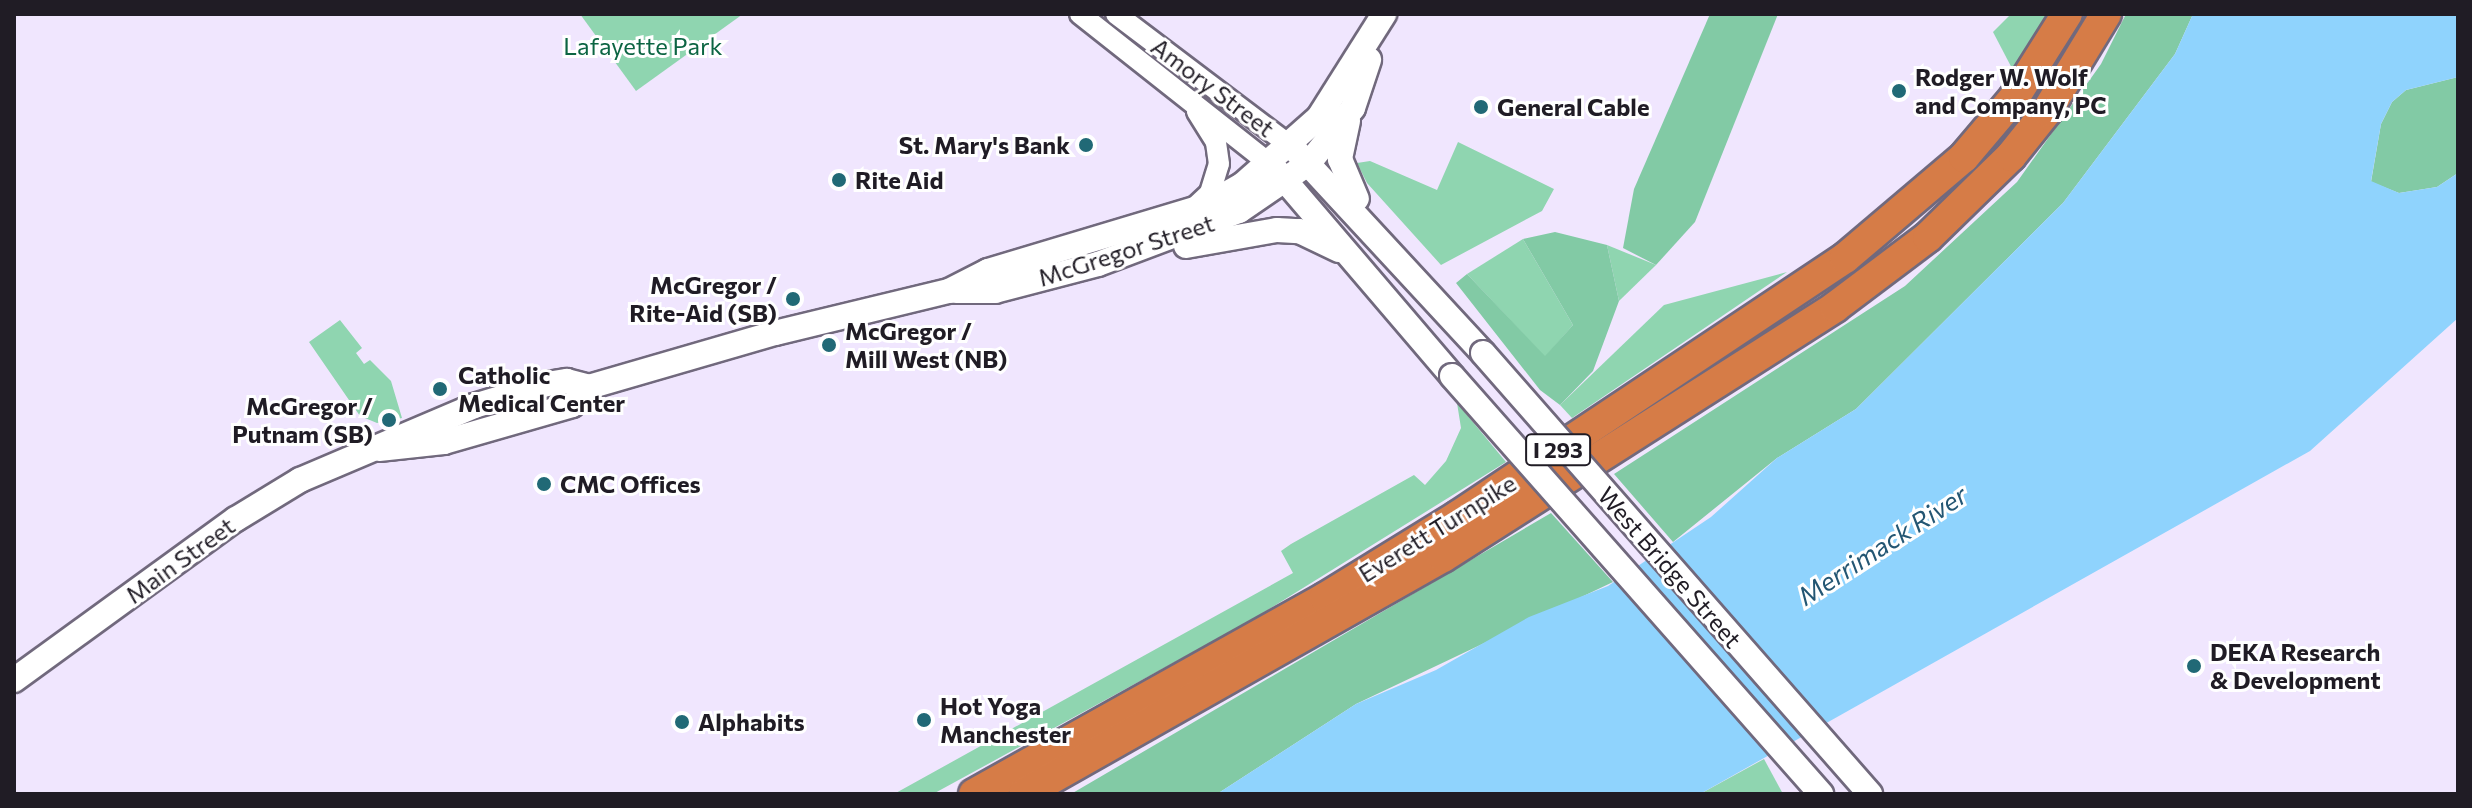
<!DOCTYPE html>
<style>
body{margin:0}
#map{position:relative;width:2472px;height:808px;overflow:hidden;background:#f0e6fe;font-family:Commissioner,sans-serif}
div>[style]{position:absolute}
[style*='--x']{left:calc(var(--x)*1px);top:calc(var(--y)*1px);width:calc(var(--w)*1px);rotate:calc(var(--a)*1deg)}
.green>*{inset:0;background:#8fd5b0}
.forest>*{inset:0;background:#82caa5}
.water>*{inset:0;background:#8fd3fd}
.roads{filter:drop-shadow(2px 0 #71697d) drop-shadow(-2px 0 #71697d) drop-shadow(0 2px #71697d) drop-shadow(0 -2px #71697d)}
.tertiary>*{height:20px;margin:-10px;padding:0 10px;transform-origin:10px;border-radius:10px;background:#fff}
.secondary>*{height:24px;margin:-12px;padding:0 12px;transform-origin:12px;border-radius:12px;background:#fff}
.motorway>*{height:30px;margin:-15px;padding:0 15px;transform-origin:15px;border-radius:15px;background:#d67c47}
.bridges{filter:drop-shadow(2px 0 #71697d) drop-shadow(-2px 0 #71697d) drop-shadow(0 2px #71697d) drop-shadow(0 -2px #71697d)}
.secondary-bridge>*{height:24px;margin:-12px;padding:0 12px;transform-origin:12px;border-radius:12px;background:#fff}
.dots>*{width:22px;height:22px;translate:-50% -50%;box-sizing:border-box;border:4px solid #fff;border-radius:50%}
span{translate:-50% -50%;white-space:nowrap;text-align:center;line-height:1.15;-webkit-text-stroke:6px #fff;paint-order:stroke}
.shield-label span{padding:2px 6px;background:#fff;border:2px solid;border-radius:6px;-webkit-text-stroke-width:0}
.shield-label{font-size:22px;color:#201c25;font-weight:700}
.park-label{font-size:24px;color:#0c6543}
.poi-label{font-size:24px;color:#201c25;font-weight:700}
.left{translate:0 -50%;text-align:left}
.right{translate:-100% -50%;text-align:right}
.street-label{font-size:24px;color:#201c25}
.water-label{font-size:26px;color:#235673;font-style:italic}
.frame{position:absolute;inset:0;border:16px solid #201c25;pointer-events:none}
</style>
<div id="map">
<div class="green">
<div style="clip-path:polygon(580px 14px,743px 14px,636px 91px)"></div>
<div style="clip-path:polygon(2011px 14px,2051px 14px,2016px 76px,1993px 32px)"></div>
<div style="clip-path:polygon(1458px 142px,1554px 189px,1542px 211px,1441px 265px,1367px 183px,1357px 163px,1370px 161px,1437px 190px)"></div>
<div style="clip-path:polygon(1523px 239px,1573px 325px,1545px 357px,1467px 274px)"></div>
<div style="clip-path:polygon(1607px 245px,1656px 265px,1619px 301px)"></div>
<div style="clip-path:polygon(1787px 272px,1572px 418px,1560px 405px,1664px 305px)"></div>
<div style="clip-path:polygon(340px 320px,362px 348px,356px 353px,364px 364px,370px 360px,391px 381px,402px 418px,377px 423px,360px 416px,309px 342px)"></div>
<div style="clip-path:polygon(1457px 403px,1506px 462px,1250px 621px,933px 794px,894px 794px,1293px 573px,1281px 551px,1291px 544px,1414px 475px,1425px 485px,1446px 461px,1461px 428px)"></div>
<div style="clip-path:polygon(1764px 759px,1783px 794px,1700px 794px)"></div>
</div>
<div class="forest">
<div style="clip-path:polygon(1710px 14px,1778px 14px,1695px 222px,1656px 265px,1623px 248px,1634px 189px)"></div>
<div style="clip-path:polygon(2126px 14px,2193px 14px,2175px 54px,2063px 203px,1856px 409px,1777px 458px,1673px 542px,1614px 474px,1905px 286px,2017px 182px,2101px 64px)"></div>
<div style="clip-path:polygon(2458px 77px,2458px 173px,2437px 187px,2399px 193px,2371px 182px,2381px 124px,2392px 102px,2406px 90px)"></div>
<div style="clip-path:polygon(1555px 232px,1607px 245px,1619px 301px,1593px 371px,1560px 405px,1540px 390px,1456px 283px,1467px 274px,1545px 356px,1573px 325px,1523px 239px)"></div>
<div style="clip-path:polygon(1551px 513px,1613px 582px,1356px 704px,1217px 794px,1071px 794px)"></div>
</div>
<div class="water">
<div style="clip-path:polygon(2193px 14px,2458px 14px,2458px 77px,2406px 90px,2392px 102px,2381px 124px,2371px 181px,2399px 193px,2437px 187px,2458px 173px,2458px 318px,2310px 451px,1700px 794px,1217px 794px,1356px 704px,1436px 670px,1529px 617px,1608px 586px,1711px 517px,1777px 458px,1856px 409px,2063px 203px,2175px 54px)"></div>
</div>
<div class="roads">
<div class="tertiary">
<div style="--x:1080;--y:14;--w:241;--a:38.3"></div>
<div style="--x:1116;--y:14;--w:217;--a:37.1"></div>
<div style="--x:1194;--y:208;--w:22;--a:-43"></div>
<div style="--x:1210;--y:193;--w:30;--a:-73"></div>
<div style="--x:1219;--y:164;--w:22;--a:-98"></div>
<div style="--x:1216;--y:142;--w:36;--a:-122"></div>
</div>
<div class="secondary">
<div style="--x:1348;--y:121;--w:39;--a:102"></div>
<div style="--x:1340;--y:159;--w:43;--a:67"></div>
<div style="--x:1297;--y:152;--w:274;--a:47.2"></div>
<div style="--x:1277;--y:171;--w:270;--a:49.5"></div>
<div style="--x:1186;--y:246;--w:92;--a:-10"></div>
<div style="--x:1277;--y:230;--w:22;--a:3"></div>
<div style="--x:1299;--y:231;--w:44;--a:25.4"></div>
<div style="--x:956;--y:291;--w:39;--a:0"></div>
<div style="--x:995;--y:291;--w:106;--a:-14.7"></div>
<div style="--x:1098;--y:264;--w:151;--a:-20.6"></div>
<div style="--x:1239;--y:211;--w:85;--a:-34.4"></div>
<div style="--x:1309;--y:163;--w:70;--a:-51.3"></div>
<div style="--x:1353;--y:108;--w:51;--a:-71.6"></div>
<div style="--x:379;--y:449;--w:65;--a:-6.1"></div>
<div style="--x:444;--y:442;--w:133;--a:-16.1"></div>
<div style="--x:572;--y:405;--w:25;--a:-47"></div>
<div style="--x:589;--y:387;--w:194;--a:-16.2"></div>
<div style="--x:775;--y:333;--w:179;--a:-13.6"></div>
<div style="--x:949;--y:291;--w:44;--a:-27.1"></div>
<div style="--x:988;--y:271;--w:227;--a:-16.7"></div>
<div style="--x:1205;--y:206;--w:43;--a:-29.6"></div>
<div style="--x:1242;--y:185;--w:103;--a:-41.4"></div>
<div style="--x:1319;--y:117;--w:122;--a:-57.7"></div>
<div style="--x:14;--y:680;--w:274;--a:-36"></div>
<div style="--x:236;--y:519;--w:75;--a:-31.4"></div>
<div style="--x:300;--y:480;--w:189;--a:-23"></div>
<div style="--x:474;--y:406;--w:76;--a:-16.8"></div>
<div style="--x:547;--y:384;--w:20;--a:-9"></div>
<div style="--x:567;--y:381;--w:23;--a:15"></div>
</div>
<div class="motorway">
<div style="--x:974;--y:794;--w:402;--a:-29.2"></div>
<div style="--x:1325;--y:598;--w:156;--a:-31.7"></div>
<div style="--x:1458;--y:516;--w:465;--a:-33.7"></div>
<div style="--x:1845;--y:258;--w:156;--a:-40.3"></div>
<div style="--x:1964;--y:157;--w:77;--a:-49.7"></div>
<div style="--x:2014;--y:98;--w:99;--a:-57.8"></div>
<div style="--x:1024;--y:794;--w:481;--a:-29.5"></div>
<div style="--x:1443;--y:557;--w:465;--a:-32.5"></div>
<div style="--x:1835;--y:307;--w:116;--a:-37"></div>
<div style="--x:1928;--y:237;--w:116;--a:-44.3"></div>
<div style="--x:2011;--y:156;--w:58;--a:-51.3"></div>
<div style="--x:2047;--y:111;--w:114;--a:-58.7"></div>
</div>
</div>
<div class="bridges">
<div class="secondary-bridge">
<div style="--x:1483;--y:353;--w:587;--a:48.73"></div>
<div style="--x:1452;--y:376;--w:558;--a:48.56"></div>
</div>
</div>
<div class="dots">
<div style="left:1899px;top:91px;background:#216976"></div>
<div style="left:1481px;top:107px;background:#216976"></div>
<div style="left:1086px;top:145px;background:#216976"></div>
<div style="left:839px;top:180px;background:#216976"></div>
<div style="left:793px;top:299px;background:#216976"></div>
<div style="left:829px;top:345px;background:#216976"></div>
<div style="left:440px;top:389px;background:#216976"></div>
<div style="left:389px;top:420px;background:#216976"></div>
<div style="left:544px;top:484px;background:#216976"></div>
<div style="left:2194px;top:666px;background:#216976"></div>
<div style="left:924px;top:720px;background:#216976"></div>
<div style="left:682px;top:722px;background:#216976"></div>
</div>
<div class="shield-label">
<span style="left:1558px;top:450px">I 293</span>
</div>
<div class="park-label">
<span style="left:643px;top:46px">Lafayette Park</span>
</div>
<div class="poi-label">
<span class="left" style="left:1915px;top:91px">Rodger W. Wolf<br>and Company, PC</span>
<span class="left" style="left:1497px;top:107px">General Cable</span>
<span class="right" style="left:1070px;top:145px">St. Mary's Bank</span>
<span class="left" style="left:855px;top:180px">Rite Aid</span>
<span class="right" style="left:777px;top:299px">McGregor /<br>Rite-Aid (SB)</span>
<span class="left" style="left:845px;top:345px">McGregor /<br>Mill West (NB)</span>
<span class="left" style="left:458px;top:389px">Catholic<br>Medical Center</span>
<span class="right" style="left:373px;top:420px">McGregor /<br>Putnam (SB)</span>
<span class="left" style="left:560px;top:484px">CMC Offices</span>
<span class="left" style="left:2210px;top:666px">DEKA Research<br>&amp; Development</span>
<span class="left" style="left:940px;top:720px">Hot Yoga<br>Manchester</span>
<span class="left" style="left:698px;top:722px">Alphabits</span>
</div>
<div class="street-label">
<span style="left:1213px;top:87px;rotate:37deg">Amory Street</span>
<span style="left:1126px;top:250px;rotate:-18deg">McGregor Street</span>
<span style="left:1437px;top:528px;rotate:-32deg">Everett Turnpike</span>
<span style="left:180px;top:560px;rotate:-36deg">Main Street</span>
<span style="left:1670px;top:567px;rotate:49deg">West Bridge Street</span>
</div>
<div class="water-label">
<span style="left:1882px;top:545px;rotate:-33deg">Merrimack River</span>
</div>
<div class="frame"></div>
</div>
